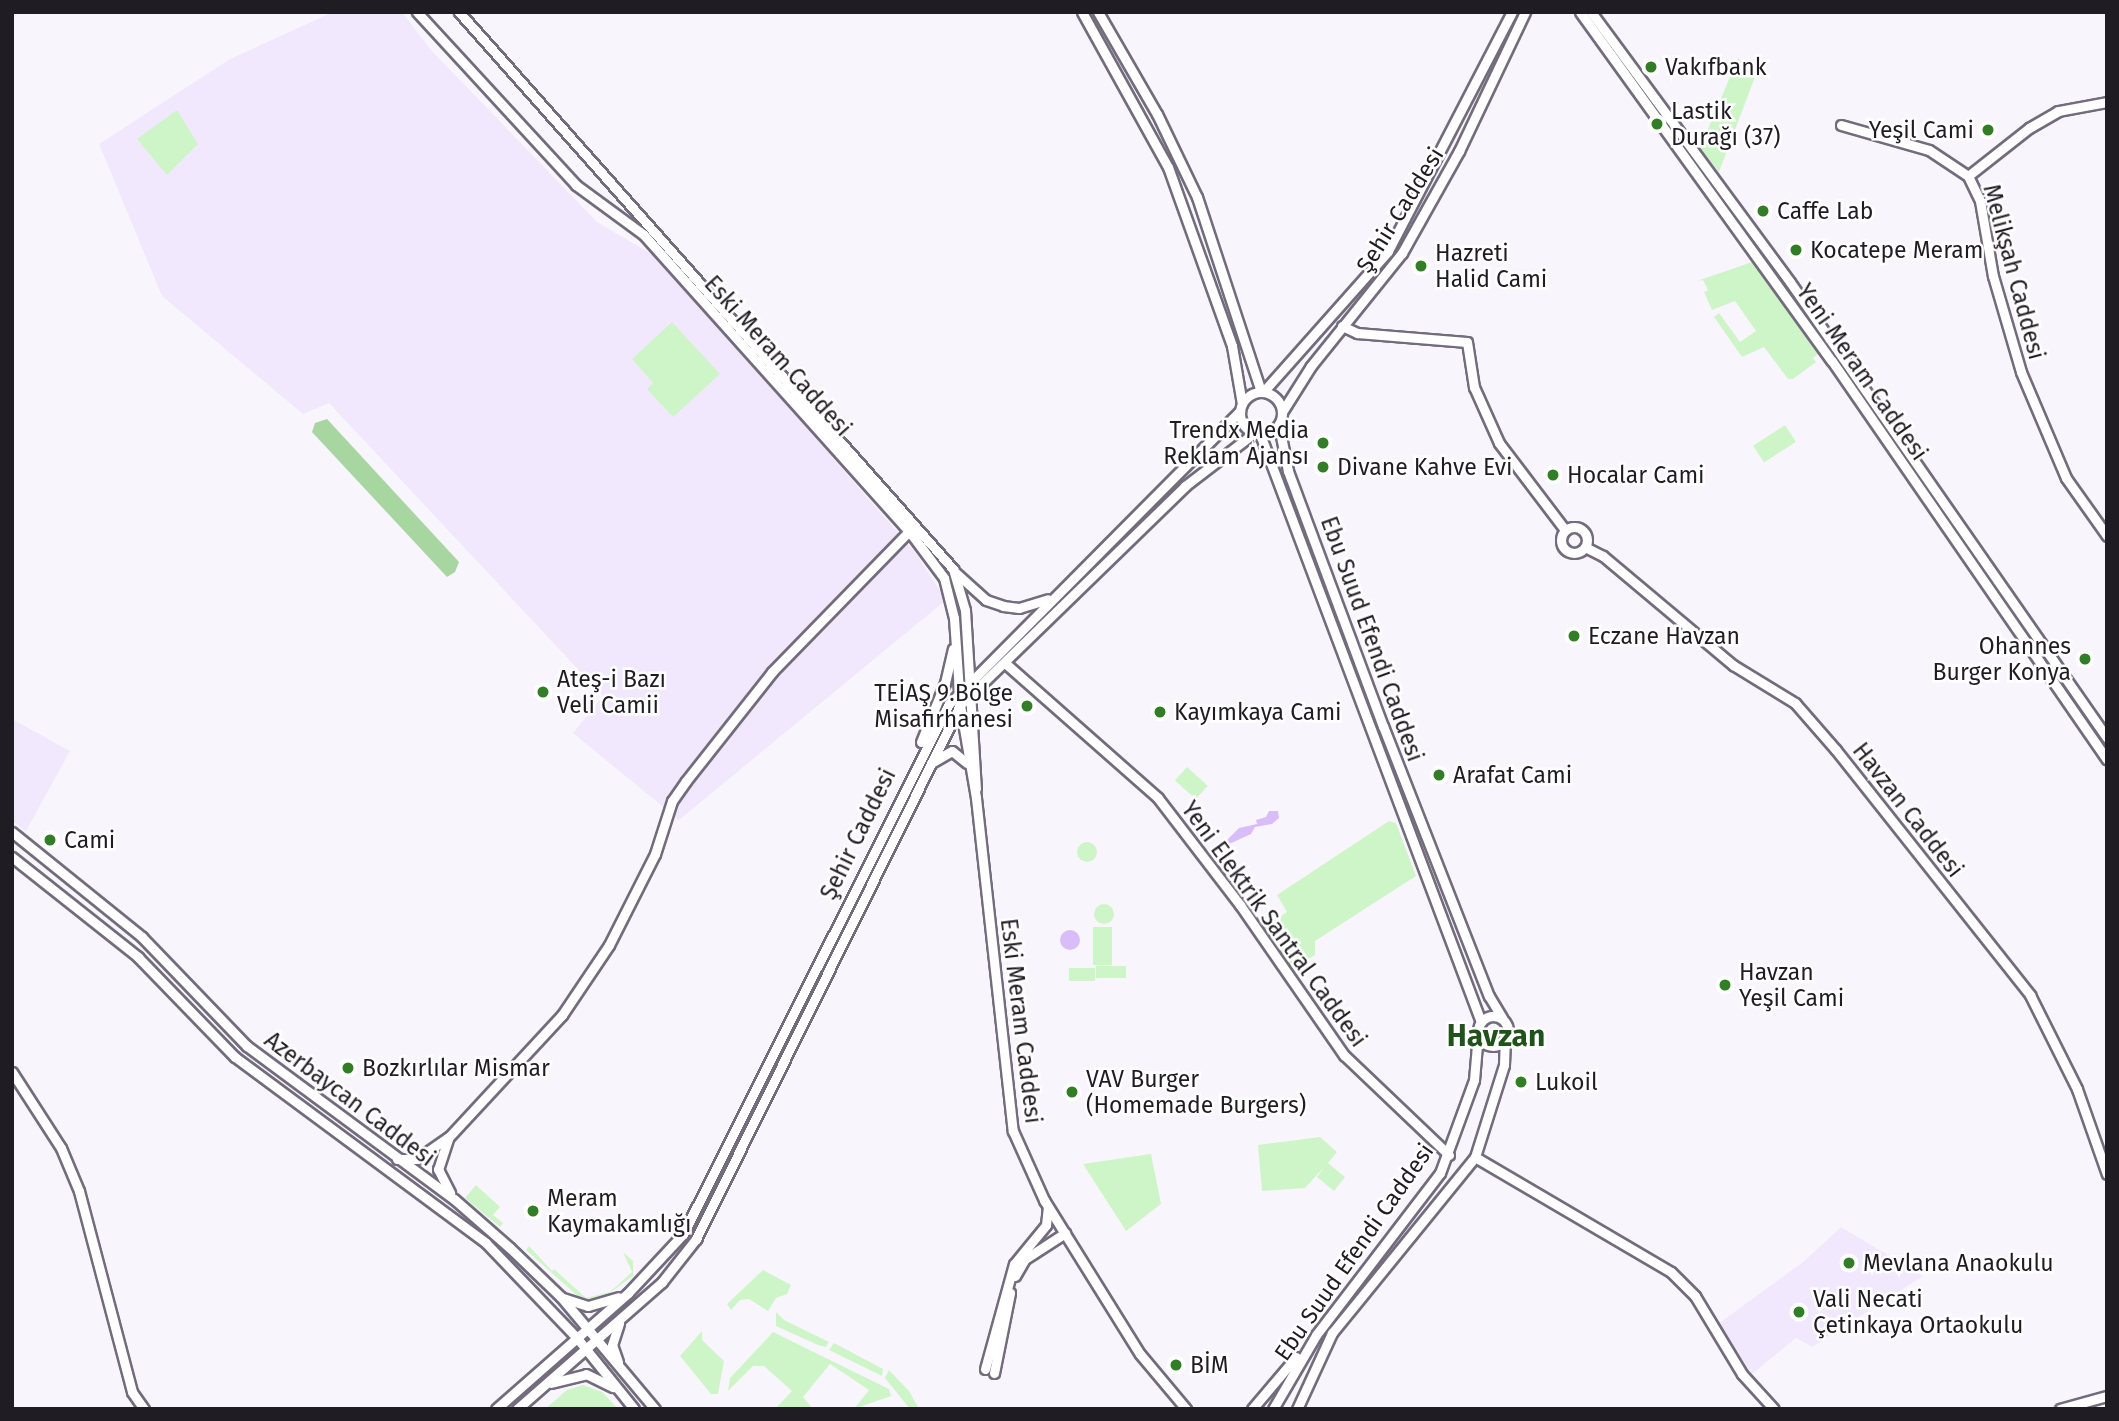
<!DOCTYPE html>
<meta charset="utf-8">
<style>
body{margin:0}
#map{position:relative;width:2119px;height:1421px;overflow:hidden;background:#f9f5fd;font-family:"Fira Sans",sans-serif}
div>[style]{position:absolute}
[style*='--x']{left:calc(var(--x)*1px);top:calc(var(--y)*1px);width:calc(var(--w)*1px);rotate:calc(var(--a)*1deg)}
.built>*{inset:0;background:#f1e8fd}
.green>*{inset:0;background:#cef5c8;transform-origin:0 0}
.round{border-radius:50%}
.forest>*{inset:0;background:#a8d6a1}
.water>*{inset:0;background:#d8bdf8}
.roads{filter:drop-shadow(2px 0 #736c7d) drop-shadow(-2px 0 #736c7d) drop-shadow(0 2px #736c7d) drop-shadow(0 -2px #736c7d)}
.secondary>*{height:9px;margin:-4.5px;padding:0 4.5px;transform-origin:4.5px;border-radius:4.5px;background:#fff}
.secondary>.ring{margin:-4.5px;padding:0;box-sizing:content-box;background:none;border:9px solid #fff;border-radius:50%}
.dots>*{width:19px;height:19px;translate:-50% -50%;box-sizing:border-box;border:4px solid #fff;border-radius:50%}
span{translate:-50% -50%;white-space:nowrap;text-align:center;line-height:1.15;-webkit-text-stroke:5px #fff;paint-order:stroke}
.poi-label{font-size:23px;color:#1f1c23}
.left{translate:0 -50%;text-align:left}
.right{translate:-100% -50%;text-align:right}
.street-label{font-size:23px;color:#1f1c23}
.district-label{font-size:30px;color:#22521b;font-weight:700}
.frame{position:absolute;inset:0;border:14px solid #1f1c23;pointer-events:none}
</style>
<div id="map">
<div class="built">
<div style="clip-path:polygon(333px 12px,402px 12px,430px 49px,597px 222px,658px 258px,914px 551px,946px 600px,679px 820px,573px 733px,603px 696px,329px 403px,303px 414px,162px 296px,99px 144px,230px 59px)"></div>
<div style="clip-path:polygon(12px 719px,70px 751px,26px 831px,12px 821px)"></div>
<div style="clip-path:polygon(1841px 1227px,1923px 1276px,1812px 1347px,1796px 1338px,1752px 1374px,1718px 1324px,1803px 1262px)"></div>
</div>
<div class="green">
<div style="clip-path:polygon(1738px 58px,1755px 77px,1719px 172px,1700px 148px)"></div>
<div style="clip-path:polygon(177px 110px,198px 144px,167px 175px,137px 139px)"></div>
<div style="clip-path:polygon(1755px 261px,1819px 353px,1813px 358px,1816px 362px,1793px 379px,1788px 379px,1764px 347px,1742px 357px,1714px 317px,1719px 313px,1740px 342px,1756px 331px,1735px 301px,1712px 310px,1704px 292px,1708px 290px,1703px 280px,1697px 281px)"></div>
<div style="clip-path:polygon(672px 322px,720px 374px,673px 417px,647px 389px,653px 383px,632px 359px)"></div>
<div style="left:1785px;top:425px;width:20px;height:38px;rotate:57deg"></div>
<div style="left:1187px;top:767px;width:28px;height:18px;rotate:42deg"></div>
<div style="clip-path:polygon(1389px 821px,1396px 823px,1416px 876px,1315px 941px,1315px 955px,1287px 971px,1261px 929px,1287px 912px,1277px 895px)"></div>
<div class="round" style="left:1077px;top:842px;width:20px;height:20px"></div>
<div class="round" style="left:1094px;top:904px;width:20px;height:20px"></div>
<div style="left:1093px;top:927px;width:19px;height:38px"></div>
<div style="left:1096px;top:966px;width:30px;height:12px"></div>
<div style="left:1069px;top:968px;width:26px;height:13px"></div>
<div style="clip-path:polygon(1320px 1137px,1337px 1152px,1328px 1163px,1345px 1177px,1334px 1191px,1317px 1177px,1325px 1166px,1305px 1188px,1262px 1191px,1258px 1145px)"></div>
<div style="clip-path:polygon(1151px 1154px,1161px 1204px,1126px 1231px,1083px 1164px)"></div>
<div style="clip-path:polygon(476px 1185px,500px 1207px,493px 1215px,503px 1223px,500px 1227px,465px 1198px)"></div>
<div style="clip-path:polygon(529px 1246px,552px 1271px,554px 1269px,586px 1298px,610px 1292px,632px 1272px,623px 1252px,633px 1261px,633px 1276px,604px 1297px,591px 1299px,580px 1298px,526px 1250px)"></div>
<div style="clip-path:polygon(763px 1270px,791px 1285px,787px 1294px,776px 1298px,768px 1311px,749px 1299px,740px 1300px,731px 1310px,727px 1304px)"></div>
<div style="clip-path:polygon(776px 1312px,784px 1320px,829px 1342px,826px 1347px,818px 1345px,776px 1326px)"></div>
<div style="clip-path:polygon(702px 1331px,702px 1340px,724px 1361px,718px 1394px,711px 1394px,680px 1356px)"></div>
<div style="clip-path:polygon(773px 1332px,889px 1389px,891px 1396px,854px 1409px,869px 1390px,830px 1364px,803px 1397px,813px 1409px,775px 1409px,792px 1391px,764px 1366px,753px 1366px,728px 1391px,730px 1378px)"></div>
<div style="clip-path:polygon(834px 1343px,883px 1369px,882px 1376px,829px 1350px)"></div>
<div style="clip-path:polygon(889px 1370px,909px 1391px,919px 1409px,910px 1409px,885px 1378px)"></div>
<div style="clip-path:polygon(583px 1385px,602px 1392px,618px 1409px,545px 1409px,567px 1390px)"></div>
</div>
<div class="forest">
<div style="clip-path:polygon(327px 419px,459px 562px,455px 572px,447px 577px,312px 432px,315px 423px)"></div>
</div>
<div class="water">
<div style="clip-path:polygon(1269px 811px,1278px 811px,1279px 818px,1272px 824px,1255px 827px,1251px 834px,1227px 845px,1225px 842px,1239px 828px,1257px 824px,1256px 820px,1266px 817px)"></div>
<div class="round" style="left:1060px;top:930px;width:20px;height:20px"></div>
</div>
<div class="roads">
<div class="secondary">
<div style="--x:417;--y:12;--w:235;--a:47.4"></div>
<div style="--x:576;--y:185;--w:84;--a:36.3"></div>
<div style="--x:644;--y:235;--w:397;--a:48.2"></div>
<div style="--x:909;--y:531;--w:59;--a:53.3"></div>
<div style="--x:944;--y:578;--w:41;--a:76"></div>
<div style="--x:954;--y:618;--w:87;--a:86.1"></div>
<div style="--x:960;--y:705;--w:94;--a:80.2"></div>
<div style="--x:976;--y:798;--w:335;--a:83.7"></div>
<div style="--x:1013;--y:1131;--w:76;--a:65.8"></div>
<div style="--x:1044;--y:1200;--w:181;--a:58.1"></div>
<div style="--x:1140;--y:1354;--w:72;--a:50.1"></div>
<div style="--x:459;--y:12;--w:745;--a:48.43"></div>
<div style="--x:953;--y:569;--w:43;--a:73.7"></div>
<div style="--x:965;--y:610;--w:179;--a:86.5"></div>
<div style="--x:1082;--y:12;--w:177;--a:61"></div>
<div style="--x:1168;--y:167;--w:190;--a:70.3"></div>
<div style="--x:1232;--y:346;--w:59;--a:80.2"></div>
<div style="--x:1098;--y:12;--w:118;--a:60"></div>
<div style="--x:1157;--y:114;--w:92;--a:64.3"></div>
<div style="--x:1197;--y:197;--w:205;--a:71.8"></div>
<div style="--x:1580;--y:12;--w:430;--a:54.2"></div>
<div style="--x:1832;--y:361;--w:484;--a:55.4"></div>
<div style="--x:1591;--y:12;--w:335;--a:53.6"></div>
<div style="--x:1790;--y:282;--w:555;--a:55.19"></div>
<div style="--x:1841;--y:125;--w:91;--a:15.9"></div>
<div style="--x:1929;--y:150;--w:47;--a:33.7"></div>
<div style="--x:1968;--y:176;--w:28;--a:64"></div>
<div style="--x:1980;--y:201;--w:76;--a:80.2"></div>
<div style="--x:1993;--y:276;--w:100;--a:73.7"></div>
<div style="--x:2021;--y:372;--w:115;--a:67"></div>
<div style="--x:2066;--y:478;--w:71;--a:54.7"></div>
<div style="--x:1968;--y:176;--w:78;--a:-38.2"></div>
<div style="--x:2029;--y:128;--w:34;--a:-30"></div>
<div style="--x:2058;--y:111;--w:50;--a:-10.4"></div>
<div style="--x:1342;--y:326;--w:17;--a:25"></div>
<div style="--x:1357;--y:333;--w:110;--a:4.7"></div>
<div style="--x:1467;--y:342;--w:46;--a:81.2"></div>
<div style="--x:1474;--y:387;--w:61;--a:65.9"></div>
<div style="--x:1499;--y:443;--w:109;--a:52.8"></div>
<div style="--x:1263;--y:392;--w:188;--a:-48.4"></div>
<div style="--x:1388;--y:251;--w:269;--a:-62.6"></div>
<div class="ring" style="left:1240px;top:392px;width:33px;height:33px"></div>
<div style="--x:1282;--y:412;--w:54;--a:-57.8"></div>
<div style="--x:1311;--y:366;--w:145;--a:-51.2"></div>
<div style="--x:1402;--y:253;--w:117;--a:-60.8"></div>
<div style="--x:1459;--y:151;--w:154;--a:-64.6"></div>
<div style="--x:1279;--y:426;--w:46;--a:78.7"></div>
<div style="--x:1288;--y:471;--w:272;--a:69.6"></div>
<div style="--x:1383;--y:726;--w:290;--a:68.6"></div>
<div style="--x:1489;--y:996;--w:26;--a:59"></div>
<div style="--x:1260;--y:434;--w:628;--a:69.4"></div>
<div class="ring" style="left:1561px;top:527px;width:17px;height:17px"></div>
<div style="--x:1585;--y:547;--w:20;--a:27"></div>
<div style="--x:1603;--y:556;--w:170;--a:40"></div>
<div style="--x:1733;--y:665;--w:73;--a:31.5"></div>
<div style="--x:1795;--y:703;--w:62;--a:48.9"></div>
<div style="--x:1836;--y:750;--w:313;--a:51.6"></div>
<div style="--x:2030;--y:995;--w:105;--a:63.4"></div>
<div style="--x:2077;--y:1089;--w:90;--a:70.6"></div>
<div style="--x:956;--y:573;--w:40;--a:42"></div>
<div style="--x:986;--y:600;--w:18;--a:19"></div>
<div style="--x:1003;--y:606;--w:16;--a:7"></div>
<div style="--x:1019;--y:608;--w:30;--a:-17"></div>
<div style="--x:1005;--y:663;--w:204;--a:41.4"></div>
<div style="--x:1158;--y:798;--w:135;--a:52.5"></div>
<div style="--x:1240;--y:905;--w:183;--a:55.3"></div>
<div style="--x:1344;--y:1055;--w:145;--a:43.6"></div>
<div style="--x:921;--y:742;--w:64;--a:-67.9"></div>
<div style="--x:945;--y:683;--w:35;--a:-77"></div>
<div style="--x:931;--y:763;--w:24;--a:-30"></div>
<div style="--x:952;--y:751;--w:19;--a:39"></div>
<div style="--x:12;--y:832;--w:167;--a:38.9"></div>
<div style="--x:142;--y:937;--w:151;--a:46.1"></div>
<div style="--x:247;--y:1046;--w:257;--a:36.5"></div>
<div style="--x:454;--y:1199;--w:74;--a:41.2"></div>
<div style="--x:510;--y:1248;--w:71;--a:43.9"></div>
<div style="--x:561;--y:1297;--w:146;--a:50"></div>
<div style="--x:12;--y:857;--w:161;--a:38.4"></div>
<div style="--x:138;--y:957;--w:139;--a:45.9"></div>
<div style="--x:235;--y:1057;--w:312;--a:36.5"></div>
<div style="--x:486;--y:1243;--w:132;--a:46.2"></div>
<div style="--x:577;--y:1338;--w:91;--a:51.2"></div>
<div class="ring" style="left:1478px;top:1016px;width:21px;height:21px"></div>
<div style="--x:12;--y:1072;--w:90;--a:57.2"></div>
<div style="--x:61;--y:1148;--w:47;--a:67.3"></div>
<div style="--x:79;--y:1191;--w:208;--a:75.2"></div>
<div style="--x:132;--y:1392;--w:21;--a:55"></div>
<div style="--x:448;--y:1139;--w:32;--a:108"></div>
<div style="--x:438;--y:1169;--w:27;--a:63"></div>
<div style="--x:1475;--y:1157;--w:227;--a:30.4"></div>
<div style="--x:1671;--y:1272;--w:34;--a:45"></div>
<div style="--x:1695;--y:1296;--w:91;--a:58.9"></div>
<div style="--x:1742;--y:1374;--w:47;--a:47.6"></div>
<div style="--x:397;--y:1159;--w:20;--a:0"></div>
<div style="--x:417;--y:1159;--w:39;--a:-35"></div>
<div style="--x:449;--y:1137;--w:166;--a:-47.2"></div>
<div style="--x:562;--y:1015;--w:84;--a:-56.1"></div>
<div style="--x:609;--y:945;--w:102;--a:-63.2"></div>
<div style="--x:655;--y:854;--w:56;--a:-72.2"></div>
<div style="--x:672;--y:801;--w:24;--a:-55"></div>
<div style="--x:686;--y:781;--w:139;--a:-51.7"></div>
<div style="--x:772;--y:672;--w:197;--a:-45.8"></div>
<div style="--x:1015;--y:1276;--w:20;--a:-60"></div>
<div style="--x:1025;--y:1259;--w:48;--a:-33"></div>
<div style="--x:563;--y:1298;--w:26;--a:18"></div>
<div style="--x:588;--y:1306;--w:32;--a:-16"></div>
<div style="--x:618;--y:1362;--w:18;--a:-109"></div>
<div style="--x:612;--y:1345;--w:23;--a:-72"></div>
<div style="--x:985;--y:1369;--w:109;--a:-74.6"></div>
<div style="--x:1014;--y:1264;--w:50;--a:-50.6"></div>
<div style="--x:1046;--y:1225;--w:18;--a:-84"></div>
<div style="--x:994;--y:1373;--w:82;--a:-78.7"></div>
<div style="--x:551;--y:1383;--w:36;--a:-14"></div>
<div style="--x:586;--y:1374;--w:30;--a:26"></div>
<div style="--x:496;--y:1409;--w:176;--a:-41.3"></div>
<div style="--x:628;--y:1293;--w:81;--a:-47"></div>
<div style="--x:683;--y:1234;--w:593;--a:-63.35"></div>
<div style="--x:949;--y:704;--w:413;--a:-45.2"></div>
<div style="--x:517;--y:1409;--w:193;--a:-41.2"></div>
<div style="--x:662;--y:1282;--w:55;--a:-51.7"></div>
<div style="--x:696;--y:1239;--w:596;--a:-63.69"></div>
<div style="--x:960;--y:705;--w:314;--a:-44.2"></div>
<div style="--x:1185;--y:486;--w:87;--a:-37.5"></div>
<div style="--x:1252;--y:1409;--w:68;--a:-49.8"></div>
<div style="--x:1273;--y:1409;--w:86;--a:-59.8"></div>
<div style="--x:1316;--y:1335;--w:204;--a:-52.6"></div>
<div style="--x:1440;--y:1173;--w:99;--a:-69.9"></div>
<div style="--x:1474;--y:1080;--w:47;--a:-85.1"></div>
<div style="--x:1297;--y:1409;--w:84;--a:-65.3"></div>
<div style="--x:1332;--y:1333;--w:227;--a:-50.9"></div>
<div style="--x:1475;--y:1157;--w:96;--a:-72.5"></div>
<div style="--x:1504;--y:1065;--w:24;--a:-88"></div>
<div style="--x:2060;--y:1409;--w:49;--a:-15.5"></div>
</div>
</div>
<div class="dots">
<div style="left:1651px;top:67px;background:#327e27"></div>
<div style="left:1657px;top:124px;background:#327e27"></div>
<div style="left:1988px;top:130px;background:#327e27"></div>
<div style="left:1763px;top:211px;background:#327e27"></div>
<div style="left:1796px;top:250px;background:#327e27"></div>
<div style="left:1421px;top:266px;background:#327e27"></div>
<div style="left:1323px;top:443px;background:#327e27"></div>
<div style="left:1323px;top:467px;background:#327e27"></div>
<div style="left:1553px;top:475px;background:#327e27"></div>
<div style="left:1574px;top:636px;background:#327e27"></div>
<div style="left:2085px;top:659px;background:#327e27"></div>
<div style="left:543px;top:692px;background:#327e27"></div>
<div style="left:1027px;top:706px;background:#327e27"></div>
<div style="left:1160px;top:712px;background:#327e27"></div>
<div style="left:1439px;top:775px;background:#327e27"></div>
<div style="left:50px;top:840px;background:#327e27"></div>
<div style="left:1725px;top:985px;background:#327e27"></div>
<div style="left:348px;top:1068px;background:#327e27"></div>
<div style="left:1521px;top:1082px;background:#327e27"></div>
<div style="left:1072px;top:1092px;background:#327e27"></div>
<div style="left:533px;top:1211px;background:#327e27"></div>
<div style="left:1849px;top:1263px;background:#327e27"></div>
<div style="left:1799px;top:1312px;background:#327e27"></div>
<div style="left:1176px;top:1365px;background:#327e27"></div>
</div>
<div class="poi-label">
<span class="left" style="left:1665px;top:67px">Vakıfbank</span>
<span class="left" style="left:1671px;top:124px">Lastik<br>Durağı (37)</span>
<span class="right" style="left:1974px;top:130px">Yeşil Cami</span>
<span class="left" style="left:1777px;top:211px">Caffe Lab</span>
<span class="left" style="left:1810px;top:250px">Kocatepe Meram</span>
<span class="left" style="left:1435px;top:266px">Hazreti<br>Halid Cami</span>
<span class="right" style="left:1309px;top:443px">Trendx Media<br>Reklam Ajansı</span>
<span class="left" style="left:1337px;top:467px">Divane Kahve Evi</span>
<span class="left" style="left:1567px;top:475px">Hocalar Cami</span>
<span class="left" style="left:1588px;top:636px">Eczane Havzan</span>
<span class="right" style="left:2071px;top:659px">Ohannes<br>Burger Konya</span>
<span class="left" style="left:557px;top:692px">Ateş-i Bazı<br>Veli Camii</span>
<span class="right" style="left:1013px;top:706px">TEİAŞ 9.Bölge<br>Misafirhanesi</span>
<span class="left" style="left:1174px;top:712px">Kayımkaya Cami</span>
<span class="left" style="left:1453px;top:775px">Arafat Cami</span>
<span class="left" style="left:64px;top:840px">Cami</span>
<span class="left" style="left:1739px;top:985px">Havzan<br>Yeşil Cami</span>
<span class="left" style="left:362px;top:1068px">Bozkırlılar Mismar</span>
<span class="left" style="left:1086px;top:1092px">VAV Burger<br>(Homemade Burgers)</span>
<span class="left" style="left:1535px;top:1082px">Lukoil</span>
<span class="left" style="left:547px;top:1211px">Meram<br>Kaymakamlığı</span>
<span class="left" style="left:1863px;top:1263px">Mevlana Anaokulu</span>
<span class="left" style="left:1813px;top:1312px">Vali Necati<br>Çetinkaya Ortaokulu</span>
<span class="left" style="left:1190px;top:1365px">BİM</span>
</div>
<div class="street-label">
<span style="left:1400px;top:210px;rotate:-58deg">Şehir Caddesi</span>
<span style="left:2014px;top:272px;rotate:75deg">Melikşah Caddesi</span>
<span style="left:778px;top:356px;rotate:48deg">Eski Meram Caddesi</span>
<span style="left:1862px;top:372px;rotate:55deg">Yeni Meram Caddesi</span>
<span style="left:1372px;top:639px;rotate:70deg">Ebu Suud Efendi Caddesi</span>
<span style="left:1908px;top:810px;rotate:52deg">Havzan Caddesi</span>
<span style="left:858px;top:834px;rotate:-64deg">Şehir Caddesi</span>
<span style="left:1274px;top:924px;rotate:54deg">Yeni Elektrik Santral Caddesi</span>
<span style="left:1021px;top:1021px;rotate:83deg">Eski Meram Caddesi</span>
<span style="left:350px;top:1099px;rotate:37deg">Azerbaycan Caddesi</span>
<span style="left:1354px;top:1252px;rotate:-55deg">Ebu Suud Efendi Caddesi</span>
</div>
<div class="district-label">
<span style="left:1496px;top:1036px">Havzan</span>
</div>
<div class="frame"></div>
</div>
